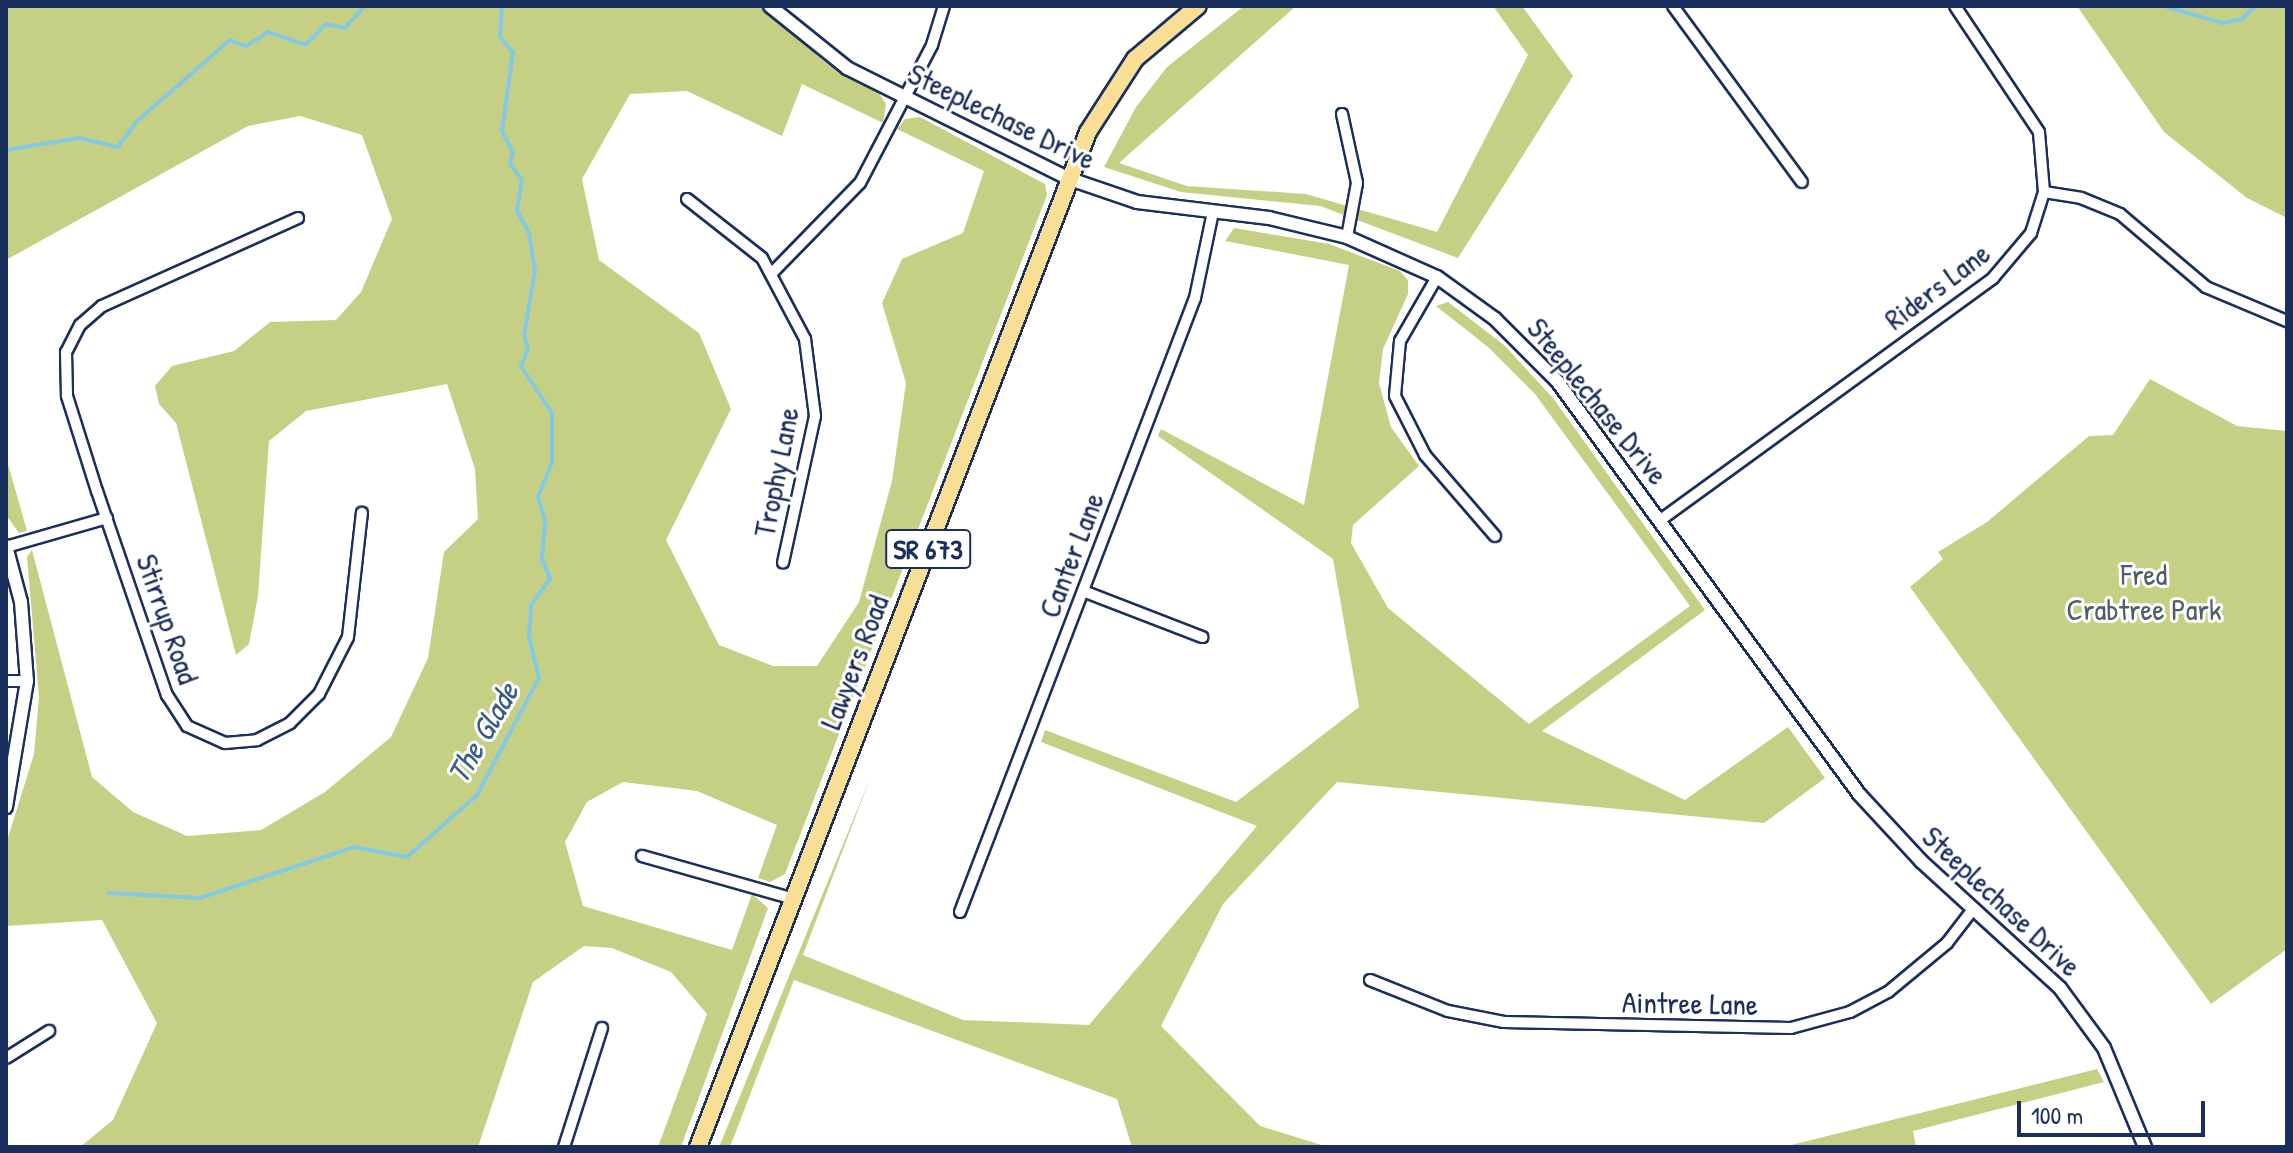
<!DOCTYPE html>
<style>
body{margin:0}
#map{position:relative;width:2293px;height:1153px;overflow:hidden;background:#fff;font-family:"Patrick Hand",sans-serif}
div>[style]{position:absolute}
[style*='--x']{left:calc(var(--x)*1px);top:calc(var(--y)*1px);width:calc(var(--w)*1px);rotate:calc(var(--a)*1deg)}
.green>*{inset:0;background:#c5d084}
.stream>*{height:4px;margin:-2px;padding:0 2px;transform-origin:2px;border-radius:2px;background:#83c9e4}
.roads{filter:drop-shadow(2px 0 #1b2f5e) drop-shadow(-2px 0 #1b2f5e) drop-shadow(0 2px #1b2f5e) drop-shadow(0 -2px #1b2f5e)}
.minor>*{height:10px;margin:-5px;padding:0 5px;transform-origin:5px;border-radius:5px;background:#fff}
.tertiary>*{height:12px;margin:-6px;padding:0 6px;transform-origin:6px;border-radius:6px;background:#fff}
.primary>*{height:16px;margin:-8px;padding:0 8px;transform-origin:8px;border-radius:8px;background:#f9df96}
span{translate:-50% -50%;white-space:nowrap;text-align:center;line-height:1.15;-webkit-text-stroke:6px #fff;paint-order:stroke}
.shield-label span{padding:2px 6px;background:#fff;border:2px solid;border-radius:6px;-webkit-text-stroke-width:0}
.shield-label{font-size:28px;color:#1b2f5e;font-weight:700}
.street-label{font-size:30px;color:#1b2f5e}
.park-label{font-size:30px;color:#4e5f69}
.water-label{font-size:32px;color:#3a5d86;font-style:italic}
.frame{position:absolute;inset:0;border:8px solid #1b2f5e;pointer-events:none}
.scale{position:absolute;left:2017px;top:1101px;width:188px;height:36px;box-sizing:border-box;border:4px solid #1b2f5e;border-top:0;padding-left:10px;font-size:24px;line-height:28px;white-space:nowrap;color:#1b2f5e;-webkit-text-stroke:6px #fff;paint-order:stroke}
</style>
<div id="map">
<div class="green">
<div style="clip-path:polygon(6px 6px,762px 6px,826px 63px,879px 93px,886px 104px,883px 123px,802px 84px,782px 136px,687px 91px,630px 94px,582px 179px,599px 260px,699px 333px,731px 409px,666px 540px,719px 645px,773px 666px,817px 666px,859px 602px,892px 481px,906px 383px,882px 303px,902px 259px,963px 233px,984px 171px,897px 129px,905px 119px,920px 117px,1045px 184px,1047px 195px,785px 874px,770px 882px,758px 878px,777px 825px,697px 791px,623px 782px,587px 802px,565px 842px,583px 906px,732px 950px,752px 894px,768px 908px,681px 1147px,658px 1147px,707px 1014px,671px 972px,612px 948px,584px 946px,533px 982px,478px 1147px,80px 1147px,113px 1120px,157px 1023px,102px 920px,6px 926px,6px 844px,34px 754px,39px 697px,27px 557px,32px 550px,92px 777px,133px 812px,187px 836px,261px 830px,325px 792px,391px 737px,428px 658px,444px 552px,478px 519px,475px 469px,447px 384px,306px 411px,269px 441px,258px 596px,249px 644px,236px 655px,176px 423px,159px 404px,155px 386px,172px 366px,234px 351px,270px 322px,336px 320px,361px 292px,392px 219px,362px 135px,300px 116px,248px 126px,6px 260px)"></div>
<div style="clip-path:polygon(1244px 6px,1296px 6px,1119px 163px,1187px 186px,1306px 194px,1437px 232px,1528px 55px,1493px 6px,1522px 6px,1573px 76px,1458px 258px,1320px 206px,1181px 192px,1104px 167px,1136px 107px,1167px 67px)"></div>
<div style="clip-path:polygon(2077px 6px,2287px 6px,2287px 218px,2247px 198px,2164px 132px)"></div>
<div style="clip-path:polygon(1234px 228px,1329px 244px,1400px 271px,1408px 280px,1408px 294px,1383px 349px,1379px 383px,1391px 427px,1419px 466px,1353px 525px,1351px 543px,1388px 608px,1529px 724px,1690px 606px,1535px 394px,1488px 347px,1436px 306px,1448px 302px,1504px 345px,1553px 398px,1705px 610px,1542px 731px,1685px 800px,1788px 727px,1825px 778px,1764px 823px,1337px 782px,1223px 904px,1161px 1026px,1260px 1126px,1328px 1147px,1132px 1147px,1117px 1099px,794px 980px,730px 1147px,719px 1147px,871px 776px,803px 955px,963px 1020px,1089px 1025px,1257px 826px,1041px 742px,1045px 730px,1236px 802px,1359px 707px,1333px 559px,1158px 436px,1161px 429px,1304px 505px,1349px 265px,1225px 241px)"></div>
<div style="clip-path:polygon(2150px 379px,2237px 426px,2287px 431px,2287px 949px,2211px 1004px,1910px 587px,1943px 559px,1938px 552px,1987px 522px,2089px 436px,2113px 435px)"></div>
<div style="clip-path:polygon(6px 457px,27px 531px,19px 533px,6px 515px)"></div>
<div style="clip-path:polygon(2097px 1069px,2104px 1082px,1913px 1131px,1916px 1147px,1783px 1147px)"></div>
</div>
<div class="stream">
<div style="--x:2164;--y:6;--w:60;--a:16.3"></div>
<div style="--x:2222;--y:23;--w:20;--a:-11"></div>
<div style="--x:2242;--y:19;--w:19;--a:-43"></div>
<div style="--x:6;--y:150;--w:74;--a:-9.3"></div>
<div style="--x:79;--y:138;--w:40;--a:13"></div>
<div style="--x:118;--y:147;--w:31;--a:-54"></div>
<div style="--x:136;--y:122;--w:125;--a:-41.1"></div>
<div style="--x:230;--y:40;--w:17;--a:21"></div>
<div style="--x:246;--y:46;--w:26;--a:-32"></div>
<div style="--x:268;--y:32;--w:39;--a:19"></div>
<div style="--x:305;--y:45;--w:30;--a:-45"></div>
<div style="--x:326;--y:24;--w:19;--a:12"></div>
<div style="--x:345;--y:28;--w:29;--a:-49"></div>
<div style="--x:108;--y:893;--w:92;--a:3.1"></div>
<div style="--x:200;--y:898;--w:162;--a:-18.3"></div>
<div style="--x:354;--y:847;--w:54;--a:10.7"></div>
<div style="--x:407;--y:857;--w:94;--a:-41.5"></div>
<div style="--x:477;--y:795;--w:132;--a:-62.1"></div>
<div style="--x:539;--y:678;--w:42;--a:-103.7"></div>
<div style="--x:529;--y:637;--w:32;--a:-86"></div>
<div style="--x:531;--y:605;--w:32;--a:-54"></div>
<div style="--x:550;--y:579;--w:22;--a:-111"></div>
<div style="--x:542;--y:558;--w:38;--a:-85"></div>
<div style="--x:545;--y:520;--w:24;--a:-107"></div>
<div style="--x:538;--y:497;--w:38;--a:-68"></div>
<div style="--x:552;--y:462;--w:49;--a:-90"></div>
<div style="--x:552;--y:413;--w:56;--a:-123.4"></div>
<div style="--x:521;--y:366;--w:18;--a:-68"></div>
<div style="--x:528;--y:349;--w:15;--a:-106"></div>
<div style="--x:524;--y:335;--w:65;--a:-80.2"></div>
<div style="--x:535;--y:271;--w:38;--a:-99"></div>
<div style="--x:529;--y:233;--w:26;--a:-118"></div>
<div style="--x:517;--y:210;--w:30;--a:-81"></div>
<div style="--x:522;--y:180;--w:20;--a:-127"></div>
<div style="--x:510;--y:164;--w:12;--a:-76"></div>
<div style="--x:513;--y:152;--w:24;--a:-118"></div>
<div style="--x:502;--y:131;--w:80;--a:-82.1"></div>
<div style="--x:513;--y:52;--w:20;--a:-131"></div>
<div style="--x:500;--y:37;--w:31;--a:-86"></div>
</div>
<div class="roads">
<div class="minor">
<div style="--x:1673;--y:6;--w:218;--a:53.8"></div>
<div style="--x:1342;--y:114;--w:71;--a:77.7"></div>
<div style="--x:1357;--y:183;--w:55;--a:100.5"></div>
<div style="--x:2044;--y:192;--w:37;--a:9"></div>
<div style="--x:2081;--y:198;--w:42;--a:22.3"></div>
<div style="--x:2120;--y:214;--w:113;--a:40.3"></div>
<div style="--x:2206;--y:287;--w:88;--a:22.8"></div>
<div style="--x:687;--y:199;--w:95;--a:38.2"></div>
<div style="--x:762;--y:258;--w:92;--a:62"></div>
<div style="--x:805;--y:339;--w:78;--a:82.6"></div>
<div style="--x:815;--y:416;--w:150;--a:102.3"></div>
<div style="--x:298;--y:218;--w:215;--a:155.8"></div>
<div style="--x:102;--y:306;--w:29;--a:139"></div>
<div style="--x:80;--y:325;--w:30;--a:117"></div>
<div style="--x:66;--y:352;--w:44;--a:88.7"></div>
<div style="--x:67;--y:396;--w:100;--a:72.5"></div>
<div style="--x:97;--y:491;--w:216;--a:71.1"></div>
<div style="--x:167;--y:695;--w:37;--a:57"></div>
<div style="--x:187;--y:726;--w:42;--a:24.1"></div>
<div style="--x:225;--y:743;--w:32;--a:-5"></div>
<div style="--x:257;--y:740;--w:37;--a:-27"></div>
<div style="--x:290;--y:723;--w:41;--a:-45"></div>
<div style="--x:319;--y:694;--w:64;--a:-63"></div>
<div style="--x:348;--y:637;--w:125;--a:-83.6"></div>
<div style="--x:773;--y:272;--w:124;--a:-45.7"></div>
<div style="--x:860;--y:183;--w:156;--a:-62.4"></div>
<div style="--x:932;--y:45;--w:41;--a:-72.9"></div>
<div style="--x:1437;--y:277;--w:74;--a:120"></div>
<div style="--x:1400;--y:341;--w:55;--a:95.2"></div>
<div style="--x:1395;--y:396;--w:66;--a:63"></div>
<div style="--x:1425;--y:455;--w:107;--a:49.2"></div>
<div style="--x:1659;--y:521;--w:413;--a:-36"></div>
<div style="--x:1993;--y:278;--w:59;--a:-49.8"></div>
<div style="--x:2031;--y:233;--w:43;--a:-72.4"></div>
<div style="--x:2044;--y:192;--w:60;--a:-94.8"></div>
<div style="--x:2039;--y:132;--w:151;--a:-123.7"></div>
<div style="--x:6;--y:547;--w:105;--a:-16"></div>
<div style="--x:1083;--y:591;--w:128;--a:21.1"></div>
<div style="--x:6;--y:681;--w:21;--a:0"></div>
<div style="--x:642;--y:856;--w:158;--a:15.8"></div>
<div style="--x:960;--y:912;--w:657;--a:-69.06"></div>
<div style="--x:1195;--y:298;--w:88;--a:-78.2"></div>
<div style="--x:1370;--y:980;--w:84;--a:21.7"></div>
<div style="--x:1448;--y:1011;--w:57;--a:11.1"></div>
<div style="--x:1504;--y:1022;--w:287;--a:1.2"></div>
<div style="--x:1791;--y:1028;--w:61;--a:-15.2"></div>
<div style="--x:1850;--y:1012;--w:43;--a:-27.8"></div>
<div style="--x:1888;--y:992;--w:77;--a:-39.7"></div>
<div style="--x:1947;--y:943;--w:44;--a:-52.4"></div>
<div style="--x:6;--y:1058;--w:51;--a:-32.1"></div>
<div style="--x:564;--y:1147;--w:125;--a:-72.3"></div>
</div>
<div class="tertiary">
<div style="--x:770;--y:6;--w:99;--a:38.8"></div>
<div style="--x:847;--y:68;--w:249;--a:26.5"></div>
<div style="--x:1070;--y:179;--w:71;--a:18.9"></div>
<div style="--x:1137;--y:202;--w:133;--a:6.9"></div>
<div style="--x:1269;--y:218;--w:80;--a:13.7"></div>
<div style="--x:1347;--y:237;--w:98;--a:24"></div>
<div style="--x:1437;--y:277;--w:72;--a:35.9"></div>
<div style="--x:1495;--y:319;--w:88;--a:45"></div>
<div style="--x:1557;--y:381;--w:512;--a:53.82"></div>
<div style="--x:1859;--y:794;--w:91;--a:47.2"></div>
<div style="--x:1921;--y:861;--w:188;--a:42.4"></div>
<div style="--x:2060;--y:988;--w:74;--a:53.7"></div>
<div style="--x:2104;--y:1048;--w:107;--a:67.5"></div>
<div style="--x:6;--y:546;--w:58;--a:75"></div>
<div style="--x:21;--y:602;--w:79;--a:85.7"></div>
<div style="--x:27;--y:681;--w:128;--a:99.5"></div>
</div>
<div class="primary">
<div style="--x:698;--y:1147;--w:1087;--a:-68.98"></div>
<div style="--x:1088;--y:132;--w:87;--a:-57.2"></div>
<div style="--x:1135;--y:59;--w:82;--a:-40.1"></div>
</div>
</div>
<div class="shield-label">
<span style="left:928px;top:549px">SR 673</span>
</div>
<div class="street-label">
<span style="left:1002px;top:116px;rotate:26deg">Steeplechase Drive</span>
<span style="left:1937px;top:286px;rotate:-37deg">Riders Lane</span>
<span style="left:1598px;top:401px;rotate:51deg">Steeplechase Drive</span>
<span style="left:776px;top:472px;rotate:-79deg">Trophy Lane</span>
<span style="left:1071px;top:555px;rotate:-69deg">Canter Lane</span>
<span style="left:168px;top:619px;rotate:71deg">Stirrup Road</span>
<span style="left:854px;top:662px;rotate:-69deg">Lawyers Road</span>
<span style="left:2002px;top:901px;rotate:43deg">Steeplechase Drive</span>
<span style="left:1690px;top:1003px;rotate:1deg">Aintree Lane</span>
</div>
<div class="park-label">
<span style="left:2144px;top:591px">Fred<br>Crabtree Park</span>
</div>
<div class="water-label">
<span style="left:483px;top:733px;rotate:-60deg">The Glade</span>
</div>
<div class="frame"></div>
<div class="scale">100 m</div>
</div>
